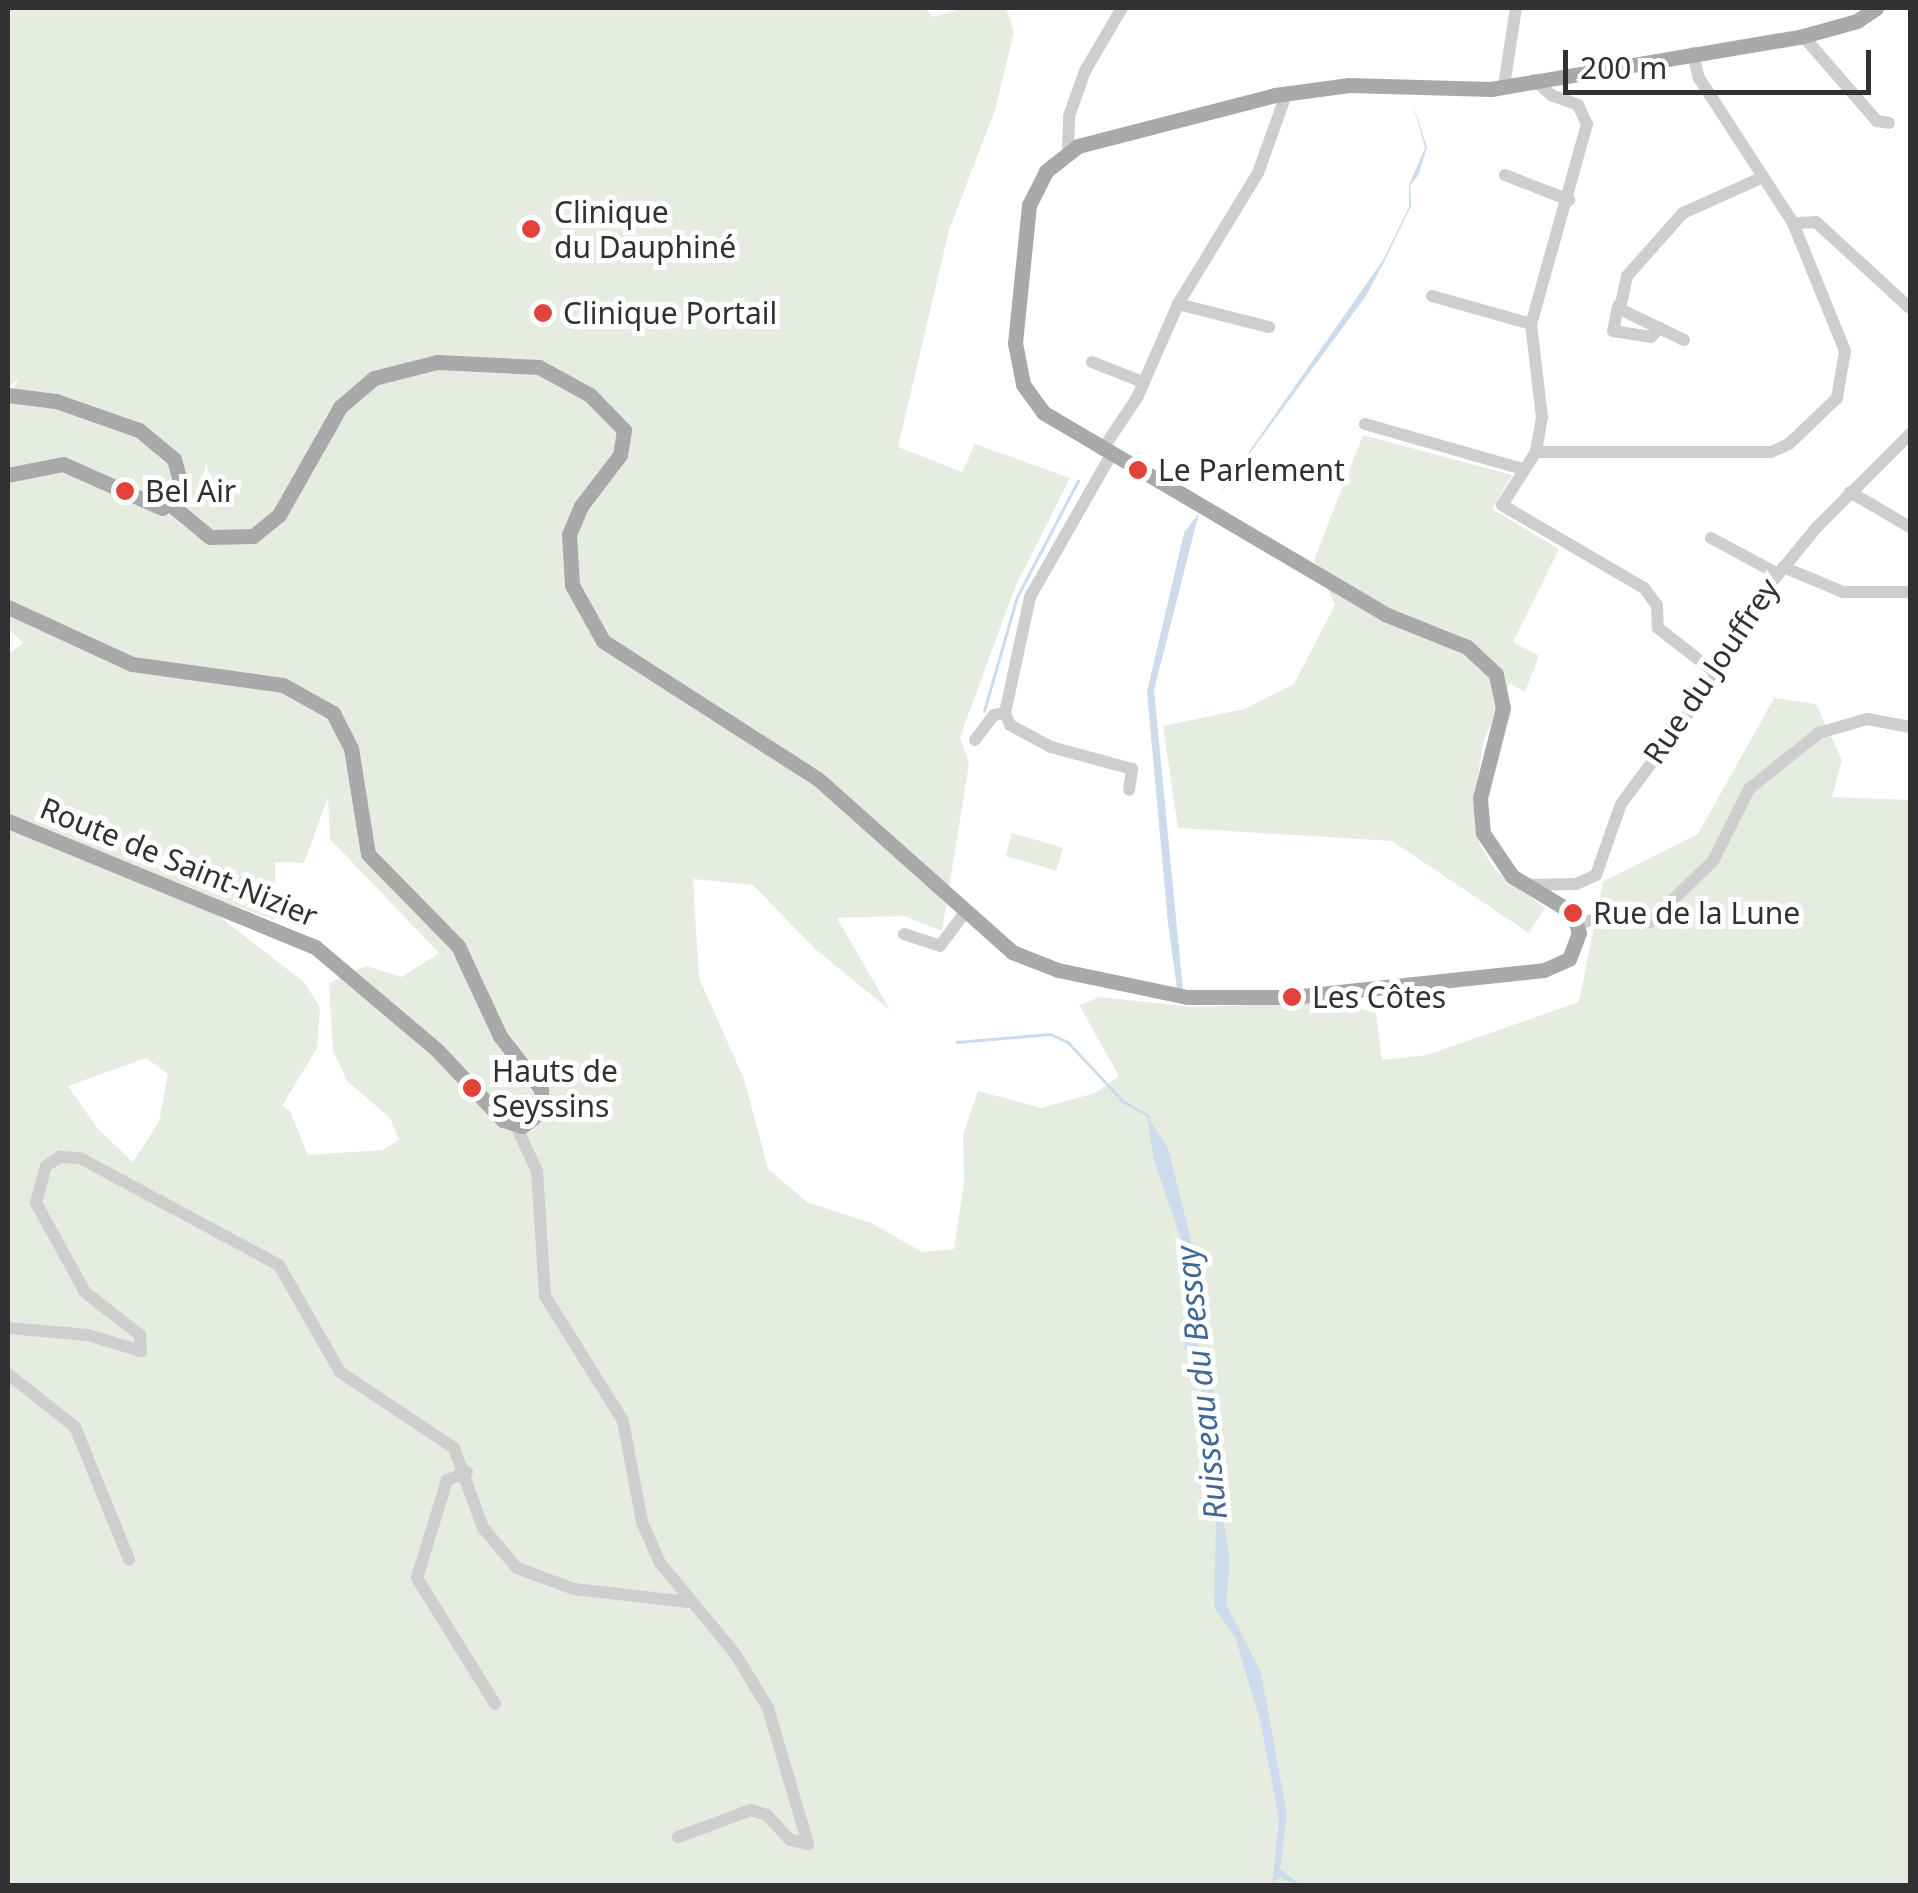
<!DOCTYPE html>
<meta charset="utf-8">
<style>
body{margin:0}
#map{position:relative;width:1918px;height:1893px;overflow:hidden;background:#fff;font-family:"Noto Sans",sans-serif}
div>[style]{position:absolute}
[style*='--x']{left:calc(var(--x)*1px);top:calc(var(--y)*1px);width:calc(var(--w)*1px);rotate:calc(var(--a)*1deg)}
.green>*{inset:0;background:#e6ede0;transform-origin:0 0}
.water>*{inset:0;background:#cddcec}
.stream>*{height:2.5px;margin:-1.25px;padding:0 1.25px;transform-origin:1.25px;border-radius:1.25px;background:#cddcec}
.minor>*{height:12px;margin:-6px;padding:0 6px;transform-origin:6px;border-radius:6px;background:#cecece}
.major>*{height:15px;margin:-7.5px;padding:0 7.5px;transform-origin:7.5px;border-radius:7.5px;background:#a9a9a9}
.dots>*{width:28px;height:28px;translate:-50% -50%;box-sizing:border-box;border:5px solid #fff;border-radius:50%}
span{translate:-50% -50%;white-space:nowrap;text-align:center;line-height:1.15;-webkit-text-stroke:10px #fff;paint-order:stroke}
.poi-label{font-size:30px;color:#313131}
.left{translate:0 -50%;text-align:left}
.street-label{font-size:30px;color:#313131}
.water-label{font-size:32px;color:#406892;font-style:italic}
.frame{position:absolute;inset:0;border:10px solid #313131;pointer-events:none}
.scale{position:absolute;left:1563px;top:50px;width:308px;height:45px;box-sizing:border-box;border:5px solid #313131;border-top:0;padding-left:12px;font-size:30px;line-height:35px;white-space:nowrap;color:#313131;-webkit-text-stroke:8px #fff;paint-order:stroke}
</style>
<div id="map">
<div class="green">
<div style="clip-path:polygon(evenodd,8px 8px,925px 8px,933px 17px,964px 8px,1006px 8px,1014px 32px,995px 110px,949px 230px,898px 447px,962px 472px,975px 444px,1070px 478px,1016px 585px,960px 737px,969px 764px,942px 931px,904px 916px,837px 918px,890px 1010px,816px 950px,753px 885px,693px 879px,699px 978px,744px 1079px,768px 1169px,807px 1202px,871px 1223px,922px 1252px,954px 1249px,964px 1182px,963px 1135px,978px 1091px,1041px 1108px,1095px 1093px,1119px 1076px,1079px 1005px,1100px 997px,1192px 1007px,1340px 1002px,1376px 1013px,1382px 1060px,1427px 1055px,1579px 1002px,1603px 882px,1698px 834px,1774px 698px,1816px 704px,1842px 760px,1832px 797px,1910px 800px,1910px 1885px,8px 1885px,8px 654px,23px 643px,8px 628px,8px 395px,20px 378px,8px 387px,8px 8px,328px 797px,330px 839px,439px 953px,402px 977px,366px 966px,329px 983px,333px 1050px,347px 1081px,390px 1118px,399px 1140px,382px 1150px,308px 1155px,290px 1111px,282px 1106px,317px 1048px,320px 1008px,305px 983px,215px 913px,222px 901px,275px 920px,275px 862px,304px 863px,328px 797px,8px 8px,146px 1058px,168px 1074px,159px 1122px,133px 1162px,98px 1129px,68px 1086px,146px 1058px)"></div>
<div style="clip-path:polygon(1363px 435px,1512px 475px,1492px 509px,1559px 549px,1513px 642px,1539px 656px,1525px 692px,1510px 683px,1484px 739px,1473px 805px,1480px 845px,1495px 870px,1545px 908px,1529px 933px,1392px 841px,1178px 828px,1163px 726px,1245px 709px,1294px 684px,1335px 605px,1314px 560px)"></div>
<div style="left:1012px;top:833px;width:53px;height:24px;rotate:16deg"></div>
</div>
<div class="water">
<div style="clip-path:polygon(1412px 101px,1427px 147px,1419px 174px,1410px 186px,1411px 206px,1384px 262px,1366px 296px,1216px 499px,1383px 260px,1409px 207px,1409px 185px,1425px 148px)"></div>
<div style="clip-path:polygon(1199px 513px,1154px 690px,1183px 990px,1177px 989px,1168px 923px,1147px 692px,1184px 533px)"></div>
<div style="clip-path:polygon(1147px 1116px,1168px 1148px,1199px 1272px,1192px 1325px,1219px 1410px,1213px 1457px,1230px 1562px,1226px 1604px,1261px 1672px,1287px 1815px,1280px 1869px,1301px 1885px,1279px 1878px,1272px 1885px,1279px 1818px,1260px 1720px,1235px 1637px,1214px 1607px,1216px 1521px,1201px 1461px,1201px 1384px,1185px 1348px,1184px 1248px,1154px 1160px)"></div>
</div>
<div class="stream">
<div style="--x:984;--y:711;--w:119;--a:-73.9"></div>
<div style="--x:1017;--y:597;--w:131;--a:-62.3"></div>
<div style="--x:957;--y:1042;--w:93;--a:-4.9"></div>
<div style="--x:1050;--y:1034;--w:20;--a:24"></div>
<div style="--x:1068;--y:1042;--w:82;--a:47"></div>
<div style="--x:1124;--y:1102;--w:29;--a:29"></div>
</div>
<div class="minor">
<div style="--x:1803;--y:36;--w:113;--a:49"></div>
<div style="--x:1877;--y:121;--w:12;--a:9"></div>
<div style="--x:1693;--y:53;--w:26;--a:77"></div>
<div style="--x:1699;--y:78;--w:173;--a:57"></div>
<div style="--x:1793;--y:223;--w:138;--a:67.9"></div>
<div style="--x:1845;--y:351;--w:48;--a:99.7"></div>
<div style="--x:1837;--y:398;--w:66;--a:136.2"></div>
<div style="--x:1789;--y:444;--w:20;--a:156"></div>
<div style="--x:1771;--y:452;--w:235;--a:180"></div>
<div style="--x:1536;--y:452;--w:63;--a:122.7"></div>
<div style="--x:1502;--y:505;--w:164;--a:30.3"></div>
<div style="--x:1644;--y:588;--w:21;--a:53"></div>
<div style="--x:1657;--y:605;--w:23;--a:88"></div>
<div style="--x:1658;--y:628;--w:73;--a:37.8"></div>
<div style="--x:1534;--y:80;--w:23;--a:41"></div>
<div style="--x:1551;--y:95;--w:29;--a:20"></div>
<div style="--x:1578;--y:105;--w:21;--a:65"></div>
<div style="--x:1587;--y:124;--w:208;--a:105.6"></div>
<div style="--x:1531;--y:324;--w:94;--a:83.3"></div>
<div style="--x:1542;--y:417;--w:36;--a:100"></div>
<div style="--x:1504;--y:86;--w:79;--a:-81.3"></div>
<div style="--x:1068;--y:151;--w:35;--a:-88"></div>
<div style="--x:1069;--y:116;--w:48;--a:-70.4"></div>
<div style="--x:1085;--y:71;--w:73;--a:-59.6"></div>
<div style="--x:1505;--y:175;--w:69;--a:21.3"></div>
<div style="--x:1793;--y:223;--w:23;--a:-2"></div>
<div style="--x:1816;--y:222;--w:127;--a:42.5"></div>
<div style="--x:1432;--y:296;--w:103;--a:15.8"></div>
<div style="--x:1178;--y:304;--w:94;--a:14.2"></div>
<div style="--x:1618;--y:306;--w:25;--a:101"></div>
<div style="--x:1613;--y:331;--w:38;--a:9"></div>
<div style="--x:1651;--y:337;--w:13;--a:-45"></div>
<div style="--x:1684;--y:340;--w:71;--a:-154.2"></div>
<div style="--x:1620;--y:309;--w:34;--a:-78"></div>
<div style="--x:1627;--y:276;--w:84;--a:-48.4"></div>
<div style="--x:1683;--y:213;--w:85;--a:-24.2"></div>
<div style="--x:1092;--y:362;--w:55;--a:21.4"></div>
<div style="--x:1365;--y:424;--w:164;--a:15.9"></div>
<div style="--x:1102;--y:450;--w:63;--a:-56.1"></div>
<div style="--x:1137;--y:398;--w:103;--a:-66.4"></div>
<div style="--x:1178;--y:304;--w:153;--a:-58.6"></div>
<div style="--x:1258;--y:173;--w:86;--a:-70.3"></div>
<div style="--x:1850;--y:492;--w:69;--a:30.3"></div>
<div style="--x:1711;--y:538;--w:76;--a:28.2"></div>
<div style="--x:1783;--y:567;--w:65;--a:22.6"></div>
<div style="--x:1843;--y:592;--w:67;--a:0"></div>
<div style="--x:1005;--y:713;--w:13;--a:67"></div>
<div style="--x:1010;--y:725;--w:47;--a:28.2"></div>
<div style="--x:1051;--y:747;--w:84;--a:15.2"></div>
<div style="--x:1132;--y:769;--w:21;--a:98"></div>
<div style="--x:975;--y:740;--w:31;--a:-53"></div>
<div style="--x:994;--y:715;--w:11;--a:-10"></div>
<div style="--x:1005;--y:713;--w:119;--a:-77.8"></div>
<div style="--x:1030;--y:597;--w:163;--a:-60.3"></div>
<div style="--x:1525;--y:885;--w:51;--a:-1.1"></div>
<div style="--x:1576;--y:884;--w:22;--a:-24"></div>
<div style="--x:1596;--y:875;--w:75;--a:-70.6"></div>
<div style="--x:1621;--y:804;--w:146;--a:-53.4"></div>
<div style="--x:1708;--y:687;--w:101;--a:-60.4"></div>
<div style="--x:1758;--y:599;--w:93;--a:-50.7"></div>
<div style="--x:1817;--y:527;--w:132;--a:-45"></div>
<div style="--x:1577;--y:924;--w:30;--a:-15"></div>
<div style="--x:1606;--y:916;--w:44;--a:7.8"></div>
<div style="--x:1650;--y:922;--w:88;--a:-44.1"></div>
<div style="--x:1713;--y:861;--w:80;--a:-63.4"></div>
<div style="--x:1749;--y:789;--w:90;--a:-38.7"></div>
<div style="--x:1819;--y:733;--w:50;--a:-16.3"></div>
<div style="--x:1867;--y:719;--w:44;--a:10.5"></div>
<div style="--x:904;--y:934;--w:38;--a:18"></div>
<div style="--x:940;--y:946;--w:44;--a:-53.4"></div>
<div style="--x:516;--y:1126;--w:50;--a:65"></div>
<div style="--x:537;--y:1171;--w:125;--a:86.3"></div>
<div style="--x:545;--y:1296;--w:147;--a:58"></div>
<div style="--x:623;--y:1421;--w:103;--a:79.3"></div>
<div style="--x:642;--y:1522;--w:45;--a:66.3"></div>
<div style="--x:660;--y:1563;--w:116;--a:50.3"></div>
<div style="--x:734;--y:1652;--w:66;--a:58.7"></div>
<div style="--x:768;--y:1708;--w:142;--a:73.6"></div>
<div style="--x:808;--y:1844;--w:18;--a:-167"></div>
<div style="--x:790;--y:1840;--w:34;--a:-133"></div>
<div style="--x:767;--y:1815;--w:17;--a:-163"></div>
<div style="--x:751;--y:1810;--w:78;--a:159.7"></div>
<div style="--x:8;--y:1328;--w:80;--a:5"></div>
<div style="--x:88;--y:1335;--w:55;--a:16.8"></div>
<div style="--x:141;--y:1351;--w:16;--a:-94"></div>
<div style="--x:140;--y:1335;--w:70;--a:-142"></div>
<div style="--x:85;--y:1292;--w:102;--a:-118.8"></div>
<div style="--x:36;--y:1203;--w:38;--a:-75"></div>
<div style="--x:46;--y:1166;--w:17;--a:-33"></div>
<div style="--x:60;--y:1157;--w:20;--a:3"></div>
<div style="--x:80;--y:1158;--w:226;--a:28.3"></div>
<div style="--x:279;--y:1265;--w:123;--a:60.3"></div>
<div style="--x:340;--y:1372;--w:137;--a:33.7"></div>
<div style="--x:454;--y:1448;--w:85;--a:70.1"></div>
<div style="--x:483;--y:1528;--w:52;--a:49.6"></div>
<div style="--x:517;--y:1568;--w:61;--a:20.2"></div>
<div style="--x:574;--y:1589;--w:115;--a:6.5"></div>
<div style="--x:8;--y:1374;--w:85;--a:38.3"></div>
<div style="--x:75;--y:1427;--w:143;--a:67.8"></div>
<div style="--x:467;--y:1472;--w:22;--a:158"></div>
<div style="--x:447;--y:1480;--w:102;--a:107"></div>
<div style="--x:417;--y:1578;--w:148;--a:58.2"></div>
</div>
<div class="major">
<div style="--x:8;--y:395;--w:48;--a:7.1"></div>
<div style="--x:56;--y:401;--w:88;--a:19.3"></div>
<div style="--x:139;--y:430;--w:45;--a:39.6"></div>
<div style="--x:174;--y:459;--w:30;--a:75"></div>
<div style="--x:182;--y:488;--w:28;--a:135"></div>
<div style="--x:162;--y:508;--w:108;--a:-156"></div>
<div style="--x:63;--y:464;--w:56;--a:168.7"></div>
<div style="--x:171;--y:505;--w:50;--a:39.4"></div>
<div style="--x:210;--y:537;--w:43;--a:-1.3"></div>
<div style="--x:253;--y:536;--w:33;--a:-39"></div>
<div style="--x:279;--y:515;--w:124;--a:-60.5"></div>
<div style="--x:340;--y:407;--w:45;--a:-40.5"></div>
<div style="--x:374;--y:378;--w:65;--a:-14.3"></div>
<div style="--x:437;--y:362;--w:102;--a:2.8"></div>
<div style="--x:539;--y:367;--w:58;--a:28.8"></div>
<div style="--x:590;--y:395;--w:49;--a:45.8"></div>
<div style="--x:624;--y:430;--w:25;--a:99"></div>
<div style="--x:620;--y:455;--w:64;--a:127.4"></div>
<div style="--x:581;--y:506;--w:30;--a:113"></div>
<div style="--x:569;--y:534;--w:51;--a:86.6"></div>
<div style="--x:572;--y:585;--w:64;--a:61"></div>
<div style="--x:603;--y:641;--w:255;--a:32.7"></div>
<div style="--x:818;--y:779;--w:260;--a:41.7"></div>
<div style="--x:1012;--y:952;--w:49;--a:21.4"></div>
<div style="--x:1058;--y:970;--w:132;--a:11.8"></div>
<div style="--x:1187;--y:997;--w:105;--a:0"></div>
<div style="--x:1292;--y:997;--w:253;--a:-6.1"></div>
<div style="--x:1544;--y:970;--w:27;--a:-24"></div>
<div style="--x:1569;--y:959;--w:28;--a:-69"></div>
<div style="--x:1579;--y:933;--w:21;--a:-107"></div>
<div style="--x:1573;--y:913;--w:71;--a:-148.8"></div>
<div style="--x:1512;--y:876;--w:52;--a:-124"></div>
<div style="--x:1483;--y:833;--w:35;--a:-95"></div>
<div style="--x:1480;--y:798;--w:93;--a:-75.7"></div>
<div style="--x:1503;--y:708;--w:35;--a:-102"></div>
<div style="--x:1496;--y:674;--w:40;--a:-137"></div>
<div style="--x:1467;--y:647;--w:86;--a:-158.2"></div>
<div style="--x:1387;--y:615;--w:399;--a:-149.5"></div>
<div style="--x:1043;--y:412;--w:34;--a:-126"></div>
<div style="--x:1023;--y:384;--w:42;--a:-101"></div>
<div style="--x:1015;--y:343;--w:139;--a:-84.2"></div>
<div style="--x:1029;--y:205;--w:38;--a:-63"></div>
<div style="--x:1046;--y:171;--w:41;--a:-38"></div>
<div style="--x:1078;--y:146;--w:203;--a:-14.5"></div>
<div style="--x:1275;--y:95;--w:75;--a:-7.7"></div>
<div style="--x:1349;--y:85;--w:142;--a:1.6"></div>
<div style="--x:1491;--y:89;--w:316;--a:-9.6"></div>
<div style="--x:1803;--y:36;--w:56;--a:-15.5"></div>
<div style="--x:1857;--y:21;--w:23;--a:-34"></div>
<div style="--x:8;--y:607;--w:136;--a:24.7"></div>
<div style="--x:132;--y:664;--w:152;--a:7.9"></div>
<div style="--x:283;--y:685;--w:57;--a:29.2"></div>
<div style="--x:333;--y:713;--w:39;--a:63"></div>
<div style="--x:351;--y:748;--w:107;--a:80.9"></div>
<div style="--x:368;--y:854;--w:129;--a:45.6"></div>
<div style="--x:458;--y:946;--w:99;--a:65"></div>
<div style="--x:500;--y:1036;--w:67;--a:52.3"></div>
<div style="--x:541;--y:1089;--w:22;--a:87"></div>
<div style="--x:542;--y:1111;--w:25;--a:143"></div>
<div style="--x:522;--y:1126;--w:20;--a:-162"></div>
<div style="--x:503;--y:1120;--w:96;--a:-133.3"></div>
<div style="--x:437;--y:1050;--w:160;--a:-139.8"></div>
<div style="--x:315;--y:947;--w:332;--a:-157.7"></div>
</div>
<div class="dots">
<div style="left:531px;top:229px;background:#e1423a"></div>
<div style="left:543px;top:313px;background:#e1423a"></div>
<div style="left:1138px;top:470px;background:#e1423a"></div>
<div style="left:125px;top:491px;background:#e1423a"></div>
<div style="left:1573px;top:913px;background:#e1423a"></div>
<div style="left:1292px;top:997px;background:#e1423a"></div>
<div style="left:472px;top:1088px;background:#e1423a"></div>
</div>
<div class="poi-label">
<span class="left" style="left:554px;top:229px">Clinique<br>du Dauphiné</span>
<span class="left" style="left:563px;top:313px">Clinique Portail</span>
<span class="left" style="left:1158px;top:470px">Le Parlement</span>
<span class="left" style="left:145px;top:491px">Bel Air</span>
<span class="left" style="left:1593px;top:913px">Rue de la Lune</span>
<span class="left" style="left:1312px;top:997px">Les Côtes</span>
<span class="left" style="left:492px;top:1088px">Hauts de<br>Seyssins</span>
</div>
<div class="street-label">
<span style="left:1711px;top:671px;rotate:-56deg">Rue du Jouffrey</span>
<span style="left:179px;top:862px;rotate:22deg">Route de Saint-Nizier</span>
</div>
<div class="water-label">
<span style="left:1201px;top:1383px;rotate:-96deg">Ruisseau du Bessay</span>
</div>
<div class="frame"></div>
<div class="scale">200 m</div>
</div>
